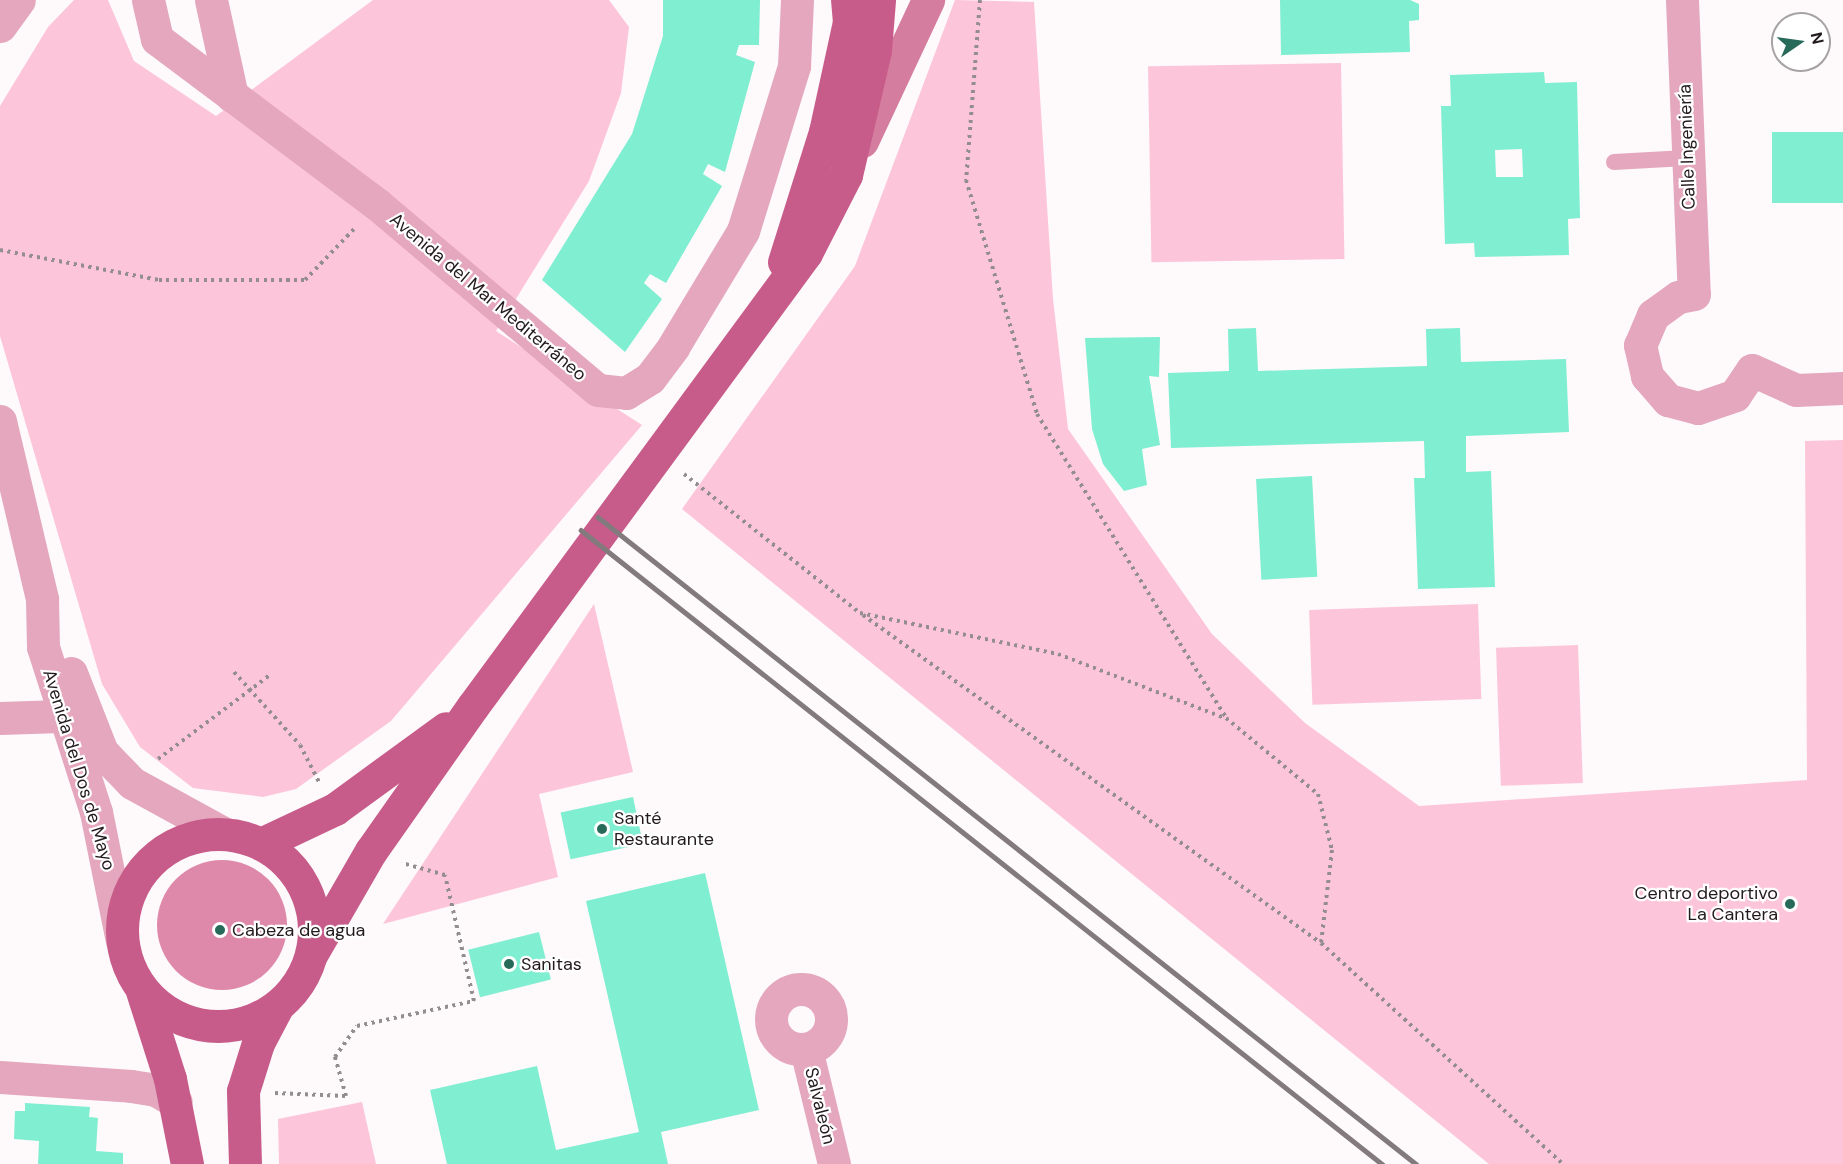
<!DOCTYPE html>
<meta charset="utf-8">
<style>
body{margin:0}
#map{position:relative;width:1843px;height:1164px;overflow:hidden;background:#fef9fb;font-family:"DM Sans",sans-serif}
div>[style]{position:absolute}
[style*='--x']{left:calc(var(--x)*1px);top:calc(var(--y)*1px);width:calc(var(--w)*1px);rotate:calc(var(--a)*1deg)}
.green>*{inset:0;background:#fdc5d9;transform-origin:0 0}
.water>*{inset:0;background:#de89aa}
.round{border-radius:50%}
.building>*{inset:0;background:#7feed1;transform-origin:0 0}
.path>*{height:4px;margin-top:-2px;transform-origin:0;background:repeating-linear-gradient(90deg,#948d8f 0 3px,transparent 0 7.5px)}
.service>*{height:16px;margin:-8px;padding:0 8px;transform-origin:8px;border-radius:8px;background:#e4a7bd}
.minor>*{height:33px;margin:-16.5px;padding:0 16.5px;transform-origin:16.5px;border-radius:16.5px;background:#e4a7bd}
.minor>.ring{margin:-16.5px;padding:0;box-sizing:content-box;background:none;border:33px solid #e4a7bd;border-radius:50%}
.secondary>*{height:33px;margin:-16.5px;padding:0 16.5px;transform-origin:16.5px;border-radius:16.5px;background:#d57d9f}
.primary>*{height:33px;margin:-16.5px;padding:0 16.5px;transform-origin:16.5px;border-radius:16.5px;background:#c75c8a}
.primary>.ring{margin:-16.5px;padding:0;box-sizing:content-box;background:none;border:33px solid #c75c8a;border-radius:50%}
.rail>*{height:4.5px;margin:-2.25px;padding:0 2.25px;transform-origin:2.25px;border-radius:2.25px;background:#827a7d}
.dots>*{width:16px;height:16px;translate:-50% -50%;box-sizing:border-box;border:3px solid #fff;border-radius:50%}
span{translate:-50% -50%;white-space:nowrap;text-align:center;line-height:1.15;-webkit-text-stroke:4.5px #fff;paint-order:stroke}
.street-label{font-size:18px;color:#231a1d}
.poi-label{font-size:18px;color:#231a1d}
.left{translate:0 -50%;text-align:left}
.right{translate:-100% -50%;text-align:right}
.north{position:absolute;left:1771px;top:12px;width:60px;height:60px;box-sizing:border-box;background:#fff;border:2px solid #a7a3a5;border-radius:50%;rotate:77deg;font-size:16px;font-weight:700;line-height:24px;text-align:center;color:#231a1d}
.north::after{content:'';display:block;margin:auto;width:21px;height:27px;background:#286a5a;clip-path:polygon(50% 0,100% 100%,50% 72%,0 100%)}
</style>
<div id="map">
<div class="green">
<div style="clip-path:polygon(74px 0,108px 0,134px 61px,216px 116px,373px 0,609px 0,629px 27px,621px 93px,589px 181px,496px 331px,642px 425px,391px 721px,296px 789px,263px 797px,193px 788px,140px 747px,102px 684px,0 336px,0 106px,48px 27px)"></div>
<div style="clip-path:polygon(955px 0,1034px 2px,1053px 299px,1068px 429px,1212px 634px,1305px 723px,1419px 806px,1807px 780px,1805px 441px,1843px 440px,1843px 1164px,1489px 1164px,682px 509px,855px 266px)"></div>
<div style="left:1341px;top:63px;width:196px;height:193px;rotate:89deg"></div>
<div style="clip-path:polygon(594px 604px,633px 772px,539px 794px,558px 877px,383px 924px)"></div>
<div style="left:1478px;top:604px;width:95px;height:169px;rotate:88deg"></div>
<div style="left:1578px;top:645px;width:138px;height:82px;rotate:88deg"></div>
<div style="clip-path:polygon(362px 1102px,376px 1164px,279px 1164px,278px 1119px)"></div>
</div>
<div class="water">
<div class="round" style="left:157px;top:860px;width:130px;height:130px"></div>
</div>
<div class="building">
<div style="clip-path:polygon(663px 0,760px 0,759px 45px,739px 45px,736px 55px,755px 62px,725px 172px,708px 164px,703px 174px,722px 186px,666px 283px,650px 274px,644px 283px,662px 299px,625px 352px,542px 280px,632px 134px,663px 36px)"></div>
<div style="clip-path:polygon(1280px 0,1410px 0,1419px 4px,1419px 20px,1409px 21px,1410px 52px,1281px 55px)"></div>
<div style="clip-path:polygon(evenodd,1544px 72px,1545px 83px,1577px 82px,1580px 218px,1568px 219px,1569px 255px,1475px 257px,1474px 243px,1445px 244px,1441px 106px,1451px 106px,1450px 75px,1544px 72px,1522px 149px,1523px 177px,1496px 177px,1495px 150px,1522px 149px)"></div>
<div style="left:1843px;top:132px;width:71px;height:71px;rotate:90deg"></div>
<div style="clip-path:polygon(1256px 328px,1258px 371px,1427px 366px,1426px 329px,1460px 328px,1461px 362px,1566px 359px,1569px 432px,1466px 436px,1466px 472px,1491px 471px,1495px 587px,1418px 589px,1414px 478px,1425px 478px,1424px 441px,1171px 448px,1168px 373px,1229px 371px,1228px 329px)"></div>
<div style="clip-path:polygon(1160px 337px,1159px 377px,1149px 376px,1160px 445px,1142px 449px,1147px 485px,1124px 491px,1103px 464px,1092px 429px,1085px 338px)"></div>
<div style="left:1312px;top:476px;width:101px;height:56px;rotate:87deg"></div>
<div style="left:633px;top:797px;width:48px;height:74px;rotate:78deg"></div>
<div style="clip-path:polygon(705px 873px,759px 1110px,661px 1132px,668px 1164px,447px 1164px,430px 1090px,537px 1066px,556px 1150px,639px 1132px,586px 901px)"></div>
<div style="left:539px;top:932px;width:49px;height:73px;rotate:76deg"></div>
<div style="clip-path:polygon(25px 1103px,90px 1107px,89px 1117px,98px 1118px,96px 1151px,123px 1153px,123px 1164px,38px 1164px,39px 1141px,14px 1139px,15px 1111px,25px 1111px)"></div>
</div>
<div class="path">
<div style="--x:980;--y:0;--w:181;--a:94.4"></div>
<div style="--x:966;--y:180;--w:245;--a:73.1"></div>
<div style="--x:1037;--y:414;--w:358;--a:58.1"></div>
<div style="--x:1226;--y:718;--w:119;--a:39.6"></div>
<div style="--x:1318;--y:794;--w:58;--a:76"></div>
<div style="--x:1332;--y:850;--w:94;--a:96.7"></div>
<div style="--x:1321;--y:943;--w:328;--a:42.4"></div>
<div style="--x:0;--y:250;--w:162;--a:10.7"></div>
<div style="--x:159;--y:280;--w:146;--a:0"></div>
<div style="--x:305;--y:280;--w:74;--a:-46.1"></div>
<div style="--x:684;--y:474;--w:224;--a:38.3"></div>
<div style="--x:860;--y:613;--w:202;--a:11.7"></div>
<div style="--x:1058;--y:654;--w:179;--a:21"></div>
<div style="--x:863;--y:615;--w:563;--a:35.61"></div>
<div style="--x:234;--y:672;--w:98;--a:47.9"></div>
<div style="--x:300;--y:745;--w:42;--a:62.8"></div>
<div style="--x:158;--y:759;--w:140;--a:-36.9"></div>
<div style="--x:275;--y:1093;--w:71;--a:2.4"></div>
<div style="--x:346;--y:1096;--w:41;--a:-105.8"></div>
<div style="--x:335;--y:1057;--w:38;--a:-55"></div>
<div style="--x:357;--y:1026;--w:120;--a:-12.1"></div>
<div style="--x:474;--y:1001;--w:129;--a:-103"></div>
<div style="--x:445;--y:875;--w:45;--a:-164.4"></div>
</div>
<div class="service">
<div style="--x:1614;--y:162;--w:72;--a:-3.2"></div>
</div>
<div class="minor">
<div style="--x:148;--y:0;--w:40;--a:77"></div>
<div style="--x:157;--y:39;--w:276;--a:36.9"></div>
<div style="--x:378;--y:205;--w:287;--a:40.1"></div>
<div style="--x:598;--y:390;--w:28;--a:6"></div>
<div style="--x:626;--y:393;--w:28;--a:-32"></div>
<div style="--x:650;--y:378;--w:39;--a:-53"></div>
<div style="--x:673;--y:347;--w:135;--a:-58.9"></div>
<div style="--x:743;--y:231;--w:173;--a:-72.8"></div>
<div style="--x:794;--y:66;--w:66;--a:-87.4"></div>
<div style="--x:211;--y:0;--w:98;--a:77.7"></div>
<div style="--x:1682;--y:0;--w:294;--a:87.7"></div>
<div style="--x:1694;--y:294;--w:16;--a:169"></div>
<div style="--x:1678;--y:297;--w:31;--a:144"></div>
<div style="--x:1653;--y:315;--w:33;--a:113"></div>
<div style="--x:1640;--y:345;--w:32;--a:77"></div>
<div style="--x:1647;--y:376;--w:32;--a:49"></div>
<div style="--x:1668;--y:400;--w:31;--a:15"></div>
<div style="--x:1698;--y:408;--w:39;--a:-19"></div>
<div style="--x:1735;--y:395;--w:30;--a:-56"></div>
<div style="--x:1752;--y:370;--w:48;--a:24.4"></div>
<div style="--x:1796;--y:390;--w:47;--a:-2.4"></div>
<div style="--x:0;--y:26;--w:32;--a:-54"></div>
<div style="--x:0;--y:421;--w:183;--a:76.7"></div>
<div style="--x:42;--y:599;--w:48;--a:88.8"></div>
<div style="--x:43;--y:647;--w:173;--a:72.2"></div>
<div style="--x:96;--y:812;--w:132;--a:78.6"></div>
<div style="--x:71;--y:673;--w:85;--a:68.6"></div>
<div style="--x:102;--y:752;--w:43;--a:45.9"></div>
<div style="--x:132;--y:783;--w:106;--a:28.7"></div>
<div style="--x:0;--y:718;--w:61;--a:-1.9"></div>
<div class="ring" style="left:771px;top:989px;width:27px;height:27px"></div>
<div style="--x:806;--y:1049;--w:118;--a:76.3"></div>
<div style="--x:0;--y:1077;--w:131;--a:3.9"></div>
<div style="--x:131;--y:1086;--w:25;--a:9"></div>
<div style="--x:156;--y:1090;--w:23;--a:31"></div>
</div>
<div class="secondary">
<div style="--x:862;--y:141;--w:156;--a:-64.9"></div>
</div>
<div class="primary">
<div style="--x:784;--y:262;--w:136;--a:-72.5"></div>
<div style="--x:825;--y:132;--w:113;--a:-77.7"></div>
<div style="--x:849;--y:22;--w:22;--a:-95"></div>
<div class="ring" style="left:122px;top:834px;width:159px;height:159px"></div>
<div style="--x:263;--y:843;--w:80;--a:-25.3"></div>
<div style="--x:335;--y:809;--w:137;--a:-36.1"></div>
<div style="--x:312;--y:953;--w:118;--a:-60"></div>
<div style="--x:371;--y:851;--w:177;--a:-54.9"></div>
<div style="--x:473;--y:706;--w:562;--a:-53.68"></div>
<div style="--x:806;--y:253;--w:88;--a:-62.9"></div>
<div style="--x:846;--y:175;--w:128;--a:-76.9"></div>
<div style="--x:875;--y:50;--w:50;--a:-85.4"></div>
<div style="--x:142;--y:991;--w:92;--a:72.3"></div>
<div style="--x:170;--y:1079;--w:87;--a:78.7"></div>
<div style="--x:245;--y:1164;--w:73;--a:-91.6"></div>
<div style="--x:243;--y:1091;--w:50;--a:-72.6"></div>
<div style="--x:258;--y:1043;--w:41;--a:-62.2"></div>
</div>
<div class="rail">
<div style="--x:598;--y:517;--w:1043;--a:38.34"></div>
<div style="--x:581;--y:530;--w:1022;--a:38.36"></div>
</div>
<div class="dots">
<div style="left:602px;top:829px;background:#286a5a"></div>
<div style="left:1790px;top:904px;background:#286a5a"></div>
<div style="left:220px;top:930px;background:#286a5a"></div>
<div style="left:509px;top:964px;background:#286a5a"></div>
</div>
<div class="street-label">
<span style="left:1687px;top:147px;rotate:-92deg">Calle Ingeniería</span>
<span style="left:488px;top:297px;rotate:40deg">Avenida del Mar Mediterráneo</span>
<span style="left:79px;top:770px;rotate:73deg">Avenida del Dos de Mayo</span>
<span style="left:820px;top:1106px;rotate:76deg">Salvaleón</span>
</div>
<div class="poi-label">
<span class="left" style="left:614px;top:829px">Santé<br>Restaurante</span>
<span class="right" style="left:1778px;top:904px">Centro deportivo<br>La Cantera</span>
<span class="left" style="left:232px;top:930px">Cabeza de agua</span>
<span class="left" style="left:521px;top:964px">Sanitas</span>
</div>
<div class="north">N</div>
</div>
